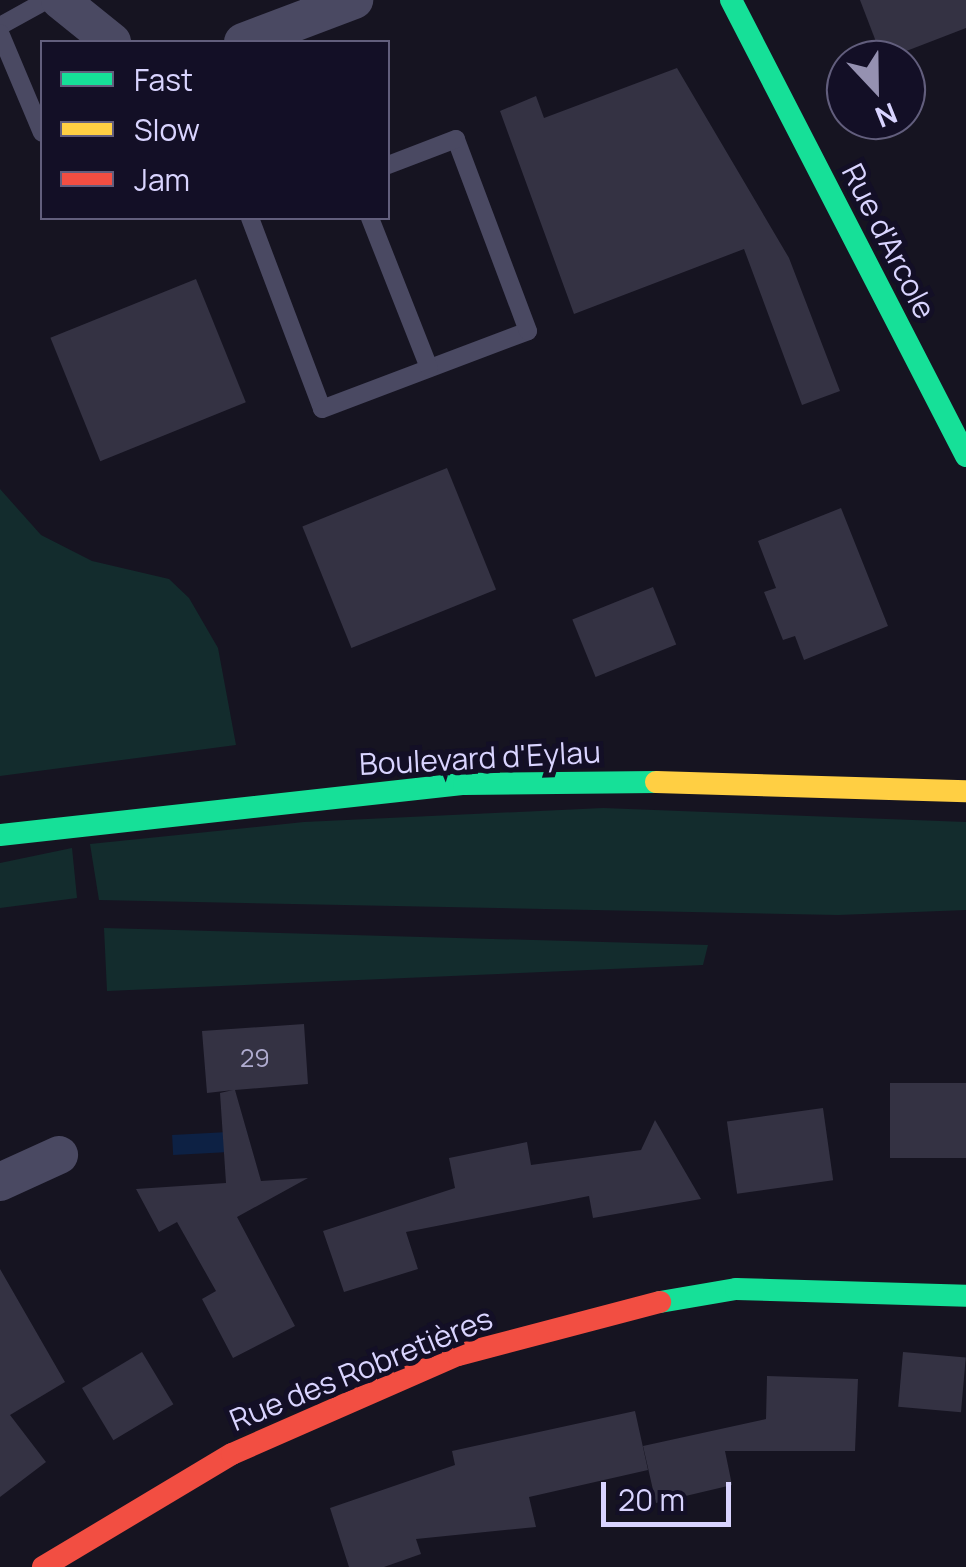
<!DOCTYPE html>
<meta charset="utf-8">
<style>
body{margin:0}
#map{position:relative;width:966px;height:1567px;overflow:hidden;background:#161421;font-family:Manrope,sans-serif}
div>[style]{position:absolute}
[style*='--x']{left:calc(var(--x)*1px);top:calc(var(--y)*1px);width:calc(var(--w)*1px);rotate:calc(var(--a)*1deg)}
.green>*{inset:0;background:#132c2d}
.water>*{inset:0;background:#0d2144;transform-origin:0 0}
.building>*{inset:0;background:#343243;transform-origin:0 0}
.lane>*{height:18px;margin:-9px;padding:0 9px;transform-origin:9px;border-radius:9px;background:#4a4962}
.street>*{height:38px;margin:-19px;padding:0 19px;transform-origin:19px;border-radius:19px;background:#4a4962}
.fast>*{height:22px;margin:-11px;padding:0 11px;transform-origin:11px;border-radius:11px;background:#16e098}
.slow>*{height:22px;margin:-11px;padding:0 11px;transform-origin:11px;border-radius:11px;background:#ffcf43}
.jam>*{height:22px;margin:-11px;padding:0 11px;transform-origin:11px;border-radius:11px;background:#f24e42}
span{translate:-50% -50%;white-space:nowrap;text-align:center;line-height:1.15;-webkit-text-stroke:10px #130f26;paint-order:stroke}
.number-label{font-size:25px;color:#b0acd0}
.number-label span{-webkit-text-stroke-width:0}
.street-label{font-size:30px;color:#d9d4ff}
.legend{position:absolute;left:40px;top:40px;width:350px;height:180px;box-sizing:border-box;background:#130f26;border:2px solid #625e7d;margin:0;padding:12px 18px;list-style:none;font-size:30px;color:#d9d4ff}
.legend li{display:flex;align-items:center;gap:20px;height:50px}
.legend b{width:50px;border:2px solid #625e7d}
.north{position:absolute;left:826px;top:40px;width:100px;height:100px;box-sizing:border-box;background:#130f26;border:2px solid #625e7d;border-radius:50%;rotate:158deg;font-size:28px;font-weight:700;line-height:40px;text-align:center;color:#d9d4ff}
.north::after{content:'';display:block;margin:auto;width:35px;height:45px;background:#9591b1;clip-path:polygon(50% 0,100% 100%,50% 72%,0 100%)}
.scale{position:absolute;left:601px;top:1482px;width:130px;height:45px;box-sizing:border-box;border:5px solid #d9d4ff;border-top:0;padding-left:12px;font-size:30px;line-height:35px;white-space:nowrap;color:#d9d4ff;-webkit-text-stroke:8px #130f26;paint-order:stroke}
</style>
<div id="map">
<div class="green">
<div style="clip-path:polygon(0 489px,41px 535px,92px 561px,169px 579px,189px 598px,218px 648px,236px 745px,0 776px)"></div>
<div style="clip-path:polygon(603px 808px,966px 822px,966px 910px,838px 915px,99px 900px,90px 844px,304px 822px)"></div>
<div style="clip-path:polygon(72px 848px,77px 898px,0 908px,0 863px)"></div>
<div style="clip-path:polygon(104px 928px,708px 945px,703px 965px,107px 991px)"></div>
</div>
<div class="water">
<div style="left:247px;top:1131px;width:20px;height:75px;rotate:87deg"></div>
</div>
<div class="building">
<div style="clip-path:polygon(860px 0,966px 0,966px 28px,883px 60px)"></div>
<div style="clip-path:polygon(677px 68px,789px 258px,840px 391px,802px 405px,744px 249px,574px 314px,500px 111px,536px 96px,544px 118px)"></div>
<div style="left:196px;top:279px;width:133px;height:157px;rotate:68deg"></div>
<div style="left:447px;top:468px;width:131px;height:156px;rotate:68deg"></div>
<div style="clip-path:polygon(841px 508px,888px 626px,804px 660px,795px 636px,783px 640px,764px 592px,776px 588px,758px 541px)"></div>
<div style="left:653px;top:587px;width:62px;height:87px;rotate:68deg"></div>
<div style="clip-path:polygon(304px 1024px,308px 1084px,235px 1090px,261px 1181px,308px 1178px,237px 1217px,295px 1326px,233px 1358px,202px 1299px,216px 1291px,177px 1222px,159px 1232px,136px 1189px,226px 1183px,220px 1093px,233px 1090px,207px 1093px,202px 1031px)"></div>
<div style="left:966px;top:1083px;width:75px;height:76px;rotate:90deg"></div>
<div style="left:823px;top:1108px;width:73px;height:97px;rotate:82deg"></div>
<div style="clip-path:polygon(655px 1120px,701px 1199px,593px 1218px,589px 1196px,406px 1232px,418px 1269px,344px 1292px,323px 1231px,455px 1188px,449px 1158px,527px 1142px,531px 1165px,641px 1150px)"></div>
<div style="clip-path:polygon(0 1269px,65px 1382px,10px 1415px,46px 1462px,0 1497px)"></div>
<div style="left:142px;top:1352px;width:61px;height:70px;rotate:59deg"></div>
<div style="left:903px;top:1352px;width:63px;height:55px;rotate:5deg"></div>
<div style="clip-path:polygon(767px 1376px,858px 1379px,855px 1451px,725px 1451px,732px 1485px,656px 1503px,643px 1446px,766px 1419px)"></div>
<div style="clip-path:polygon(635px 1411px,648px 1470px,529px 1497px,536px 1527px,416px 1539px,421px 1554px,384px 1567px,349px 1567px,330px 1508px,455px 1465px,452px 1451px)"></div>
</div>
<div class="lane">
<div style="--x:0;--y:26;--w:54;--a:-29"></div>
<div style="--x:0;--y:33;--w:108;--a:67.2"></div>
<div style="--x:250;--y:218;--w:204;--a:69.3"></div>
<div style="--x:322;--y:409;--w:220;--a:-20.7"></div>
<div style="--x:528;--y:331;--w:205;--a:-110.6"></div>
<div style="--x:456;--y:139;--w:73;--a:159.1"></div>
<div style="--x:370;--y:218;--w:161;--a:68.5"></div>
</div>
<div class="street">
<div style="--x:60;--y:0;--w:67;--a:38.9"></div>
<div style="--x:243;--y:42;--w:119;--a:-20.7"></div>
<div style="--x:0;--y:1182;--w:65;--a:-24.6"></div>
</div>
<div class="fast">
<div style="--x:731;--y:0;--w:513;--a:62.74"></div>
<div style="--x:0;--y:835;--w:467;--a:-6.3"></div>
<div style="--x:464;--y:784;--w:192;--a:-0.6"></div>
<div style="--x:660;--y:1302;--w:77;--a:-9.7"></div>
<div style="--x:736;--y:1289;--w:230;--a:1.7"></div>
</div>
<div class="slow">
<div style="--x:656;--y:782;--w:310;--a:1.7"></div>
</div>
<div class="jam">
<div style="--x:43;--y:1567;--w:220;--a:-30.9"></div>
<div style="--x:232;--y:1454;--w:247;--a:-23.7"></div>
<div style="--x:458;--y:1355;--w:209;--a:-14.7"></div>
</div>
<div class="number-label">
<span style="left:255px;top:1058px">29</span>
</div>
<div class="street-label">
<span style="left:889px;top:241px;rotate:63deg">Rue d'Arcole</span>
<span style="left:480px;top:758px;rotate:-3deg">Boulevard d'Eylau</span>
<span style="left:361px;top:1369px;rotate:-22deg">Rue des Robretières</span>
</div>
<ul class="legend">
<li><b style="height:12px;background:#16e098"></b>Fast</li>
<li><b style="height:12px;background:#ffcf43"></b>Slow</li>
<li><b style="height:12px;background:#f24e42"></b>Jam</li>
</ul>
<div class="north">N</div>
<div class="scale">20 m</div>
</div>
